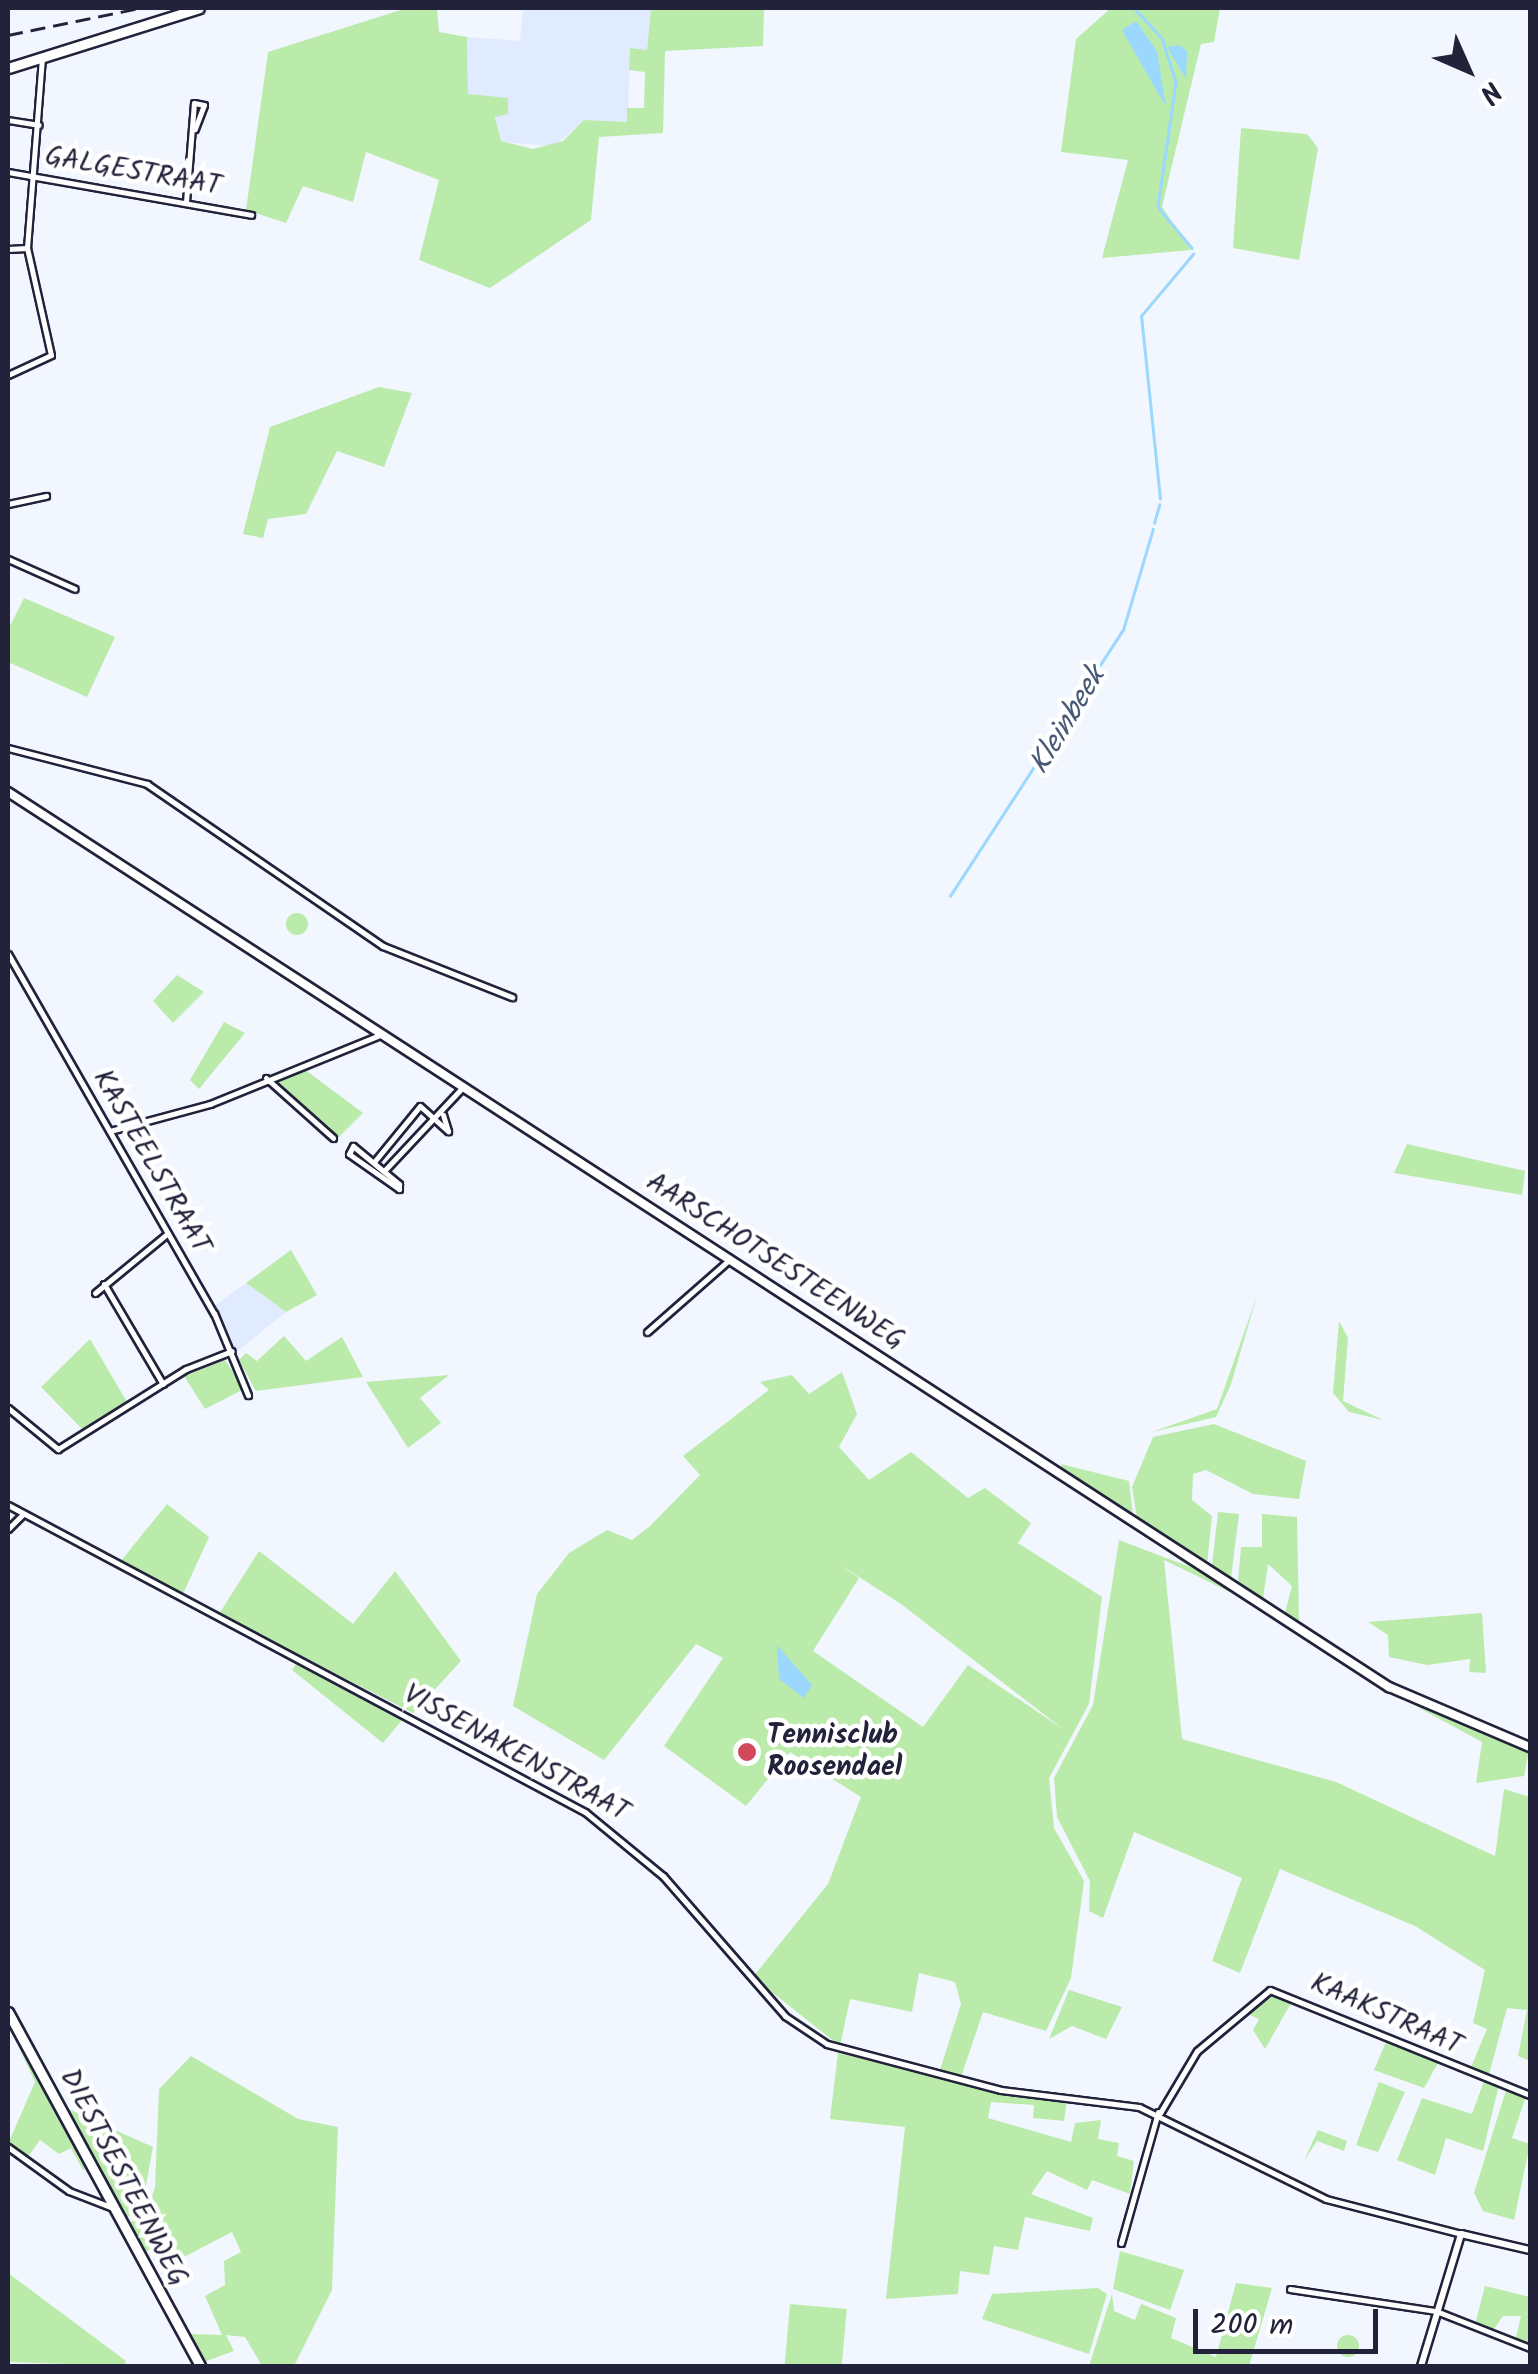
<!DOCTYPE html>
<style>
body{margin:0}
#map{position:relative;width:1538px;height:2374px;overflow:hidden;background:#f1f6ff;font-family:Kalam,sans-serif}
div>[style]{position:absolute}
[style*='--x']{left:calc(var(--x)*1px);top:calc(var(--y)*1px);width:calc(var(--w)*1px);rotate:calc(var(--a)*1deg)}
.built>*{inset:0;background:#e0ebff}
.green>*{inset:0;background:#baebaa;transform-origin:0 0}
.round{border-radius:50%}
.water>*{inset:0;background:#9cd8fd}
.stream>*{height:2.5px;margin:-1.25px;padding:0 1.25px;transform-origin:1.25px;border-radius:1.25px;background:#9cd8fd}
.roads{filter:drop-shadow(2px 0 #22223b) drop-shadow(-2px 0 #22223b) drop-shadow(0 2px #22223b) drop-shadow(0 -2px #22223b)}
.minor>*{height:5px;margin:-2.5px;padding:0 2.5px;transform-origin:2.5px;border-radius:2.5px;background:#fff}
.tertiary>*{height:6px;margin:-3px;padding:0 3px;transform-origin:3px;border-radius:3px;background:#fff}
.secondary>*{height:8px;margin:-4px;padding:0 4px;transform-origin:4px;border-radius:4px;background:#fff}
.primary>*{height:9px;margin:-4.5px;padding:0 4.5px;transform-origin:4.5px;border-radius:4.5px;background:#fff}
.rail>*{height:2.5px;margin-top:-1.25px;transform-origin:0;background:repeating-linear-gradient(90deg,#22223b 0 15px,transparent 0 23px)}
.dots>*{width:28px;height:28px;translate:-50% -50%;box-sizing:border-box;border:5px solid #fff;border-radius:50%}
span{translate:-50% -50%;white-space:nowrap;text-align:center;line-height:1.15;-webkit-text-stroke:9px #fff;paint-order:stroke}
.street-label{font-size:28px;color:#22223b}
.poi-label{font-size:28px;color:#22223b;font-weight:700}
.left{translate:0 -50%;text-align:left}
.water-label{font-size:30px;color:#475975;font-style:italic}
.frame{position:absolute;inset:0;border:10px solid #22223b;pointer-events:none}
.north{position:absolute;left:1418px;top:20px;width:100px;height:100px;-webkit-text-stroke:8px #fff;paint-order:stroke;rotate:135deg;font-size:28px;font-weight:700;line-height:40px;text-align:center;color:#22223b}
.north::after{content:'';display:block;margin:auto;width:35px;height:45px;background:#22223b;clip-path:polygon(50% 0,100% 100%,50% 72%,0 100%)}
.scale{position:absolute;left:1193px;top:2309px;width:185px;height:45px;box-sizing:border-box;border:5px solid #22223b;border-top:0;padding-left:12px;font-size:30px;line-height:35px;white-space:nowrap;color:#22223b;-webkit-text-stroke:8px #fff;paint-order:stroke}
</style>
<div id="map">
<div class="built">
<div style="clip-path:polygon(523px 8px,651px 8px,647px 50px,630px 48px,628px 122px,585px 120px,554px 146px,501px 142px,495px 116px,468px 95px,467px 37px,520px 41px)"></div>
<div style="clip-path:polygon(246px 1283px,286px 1312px,235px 1353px,214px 1306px)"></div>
</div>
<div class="green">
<div style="clip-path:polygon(407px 8px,437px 8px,439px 32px,467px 37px,468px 94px,508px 98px,508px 114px,495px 117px,501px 141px,533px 149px,563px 141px,584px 120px,627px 122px,627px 108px,644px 108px,645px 72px,629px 70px,630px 48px,647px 50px,651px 8px,764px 8px,763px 46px,665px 51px,663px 133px,599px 137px,591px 220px,490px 288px,419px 260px,439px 180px,366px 152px,353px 202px,303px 186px,286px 223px,246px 210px,268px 52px)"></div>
<div style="clip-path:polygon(1111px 8px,1220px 8px,1214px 42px,1201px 44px,1162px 207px,1191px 250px,1102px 258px,1128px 160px,1061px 152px,1076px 39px)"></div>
<div style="clip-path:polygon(1241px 128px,1307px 134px,1318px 148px,1299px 260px,1233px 248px)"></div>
<div style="clip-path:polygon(379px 387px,412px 393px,384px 467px,337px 451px,306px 514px,268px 519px,263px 538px,243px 534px,270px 427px)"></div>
<div style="clip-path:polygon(24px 598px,115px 637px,87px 697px,8px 662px,8px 630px)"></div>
<div class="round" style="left:286px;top:913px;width:22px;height:22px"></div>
<div style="clip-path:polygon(177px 975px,204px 992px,173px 1023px,153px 1001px)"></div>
<div style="clip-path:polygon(224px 1022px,245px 1033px,199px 1089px,190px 1080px)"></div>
<div style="clip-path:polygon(300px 1066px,363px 1113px,337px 1139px,270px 1079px)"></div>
<div style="clip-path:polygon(1407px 1144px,1525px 1171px,1522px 1195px,1394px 1173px)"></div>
<div style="clip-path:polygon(291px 1250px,317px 1295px,286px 1312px,246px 1283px)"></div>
<div style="clip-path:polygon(1257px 1296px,1231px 1384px,1216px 1417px,1152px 1432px,1217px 1409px)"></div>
<div style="clip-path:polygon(1339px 1321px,1348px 1338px,1343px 1401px,1383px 1420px,1349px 1412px,1333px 1393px)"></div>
<div style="clip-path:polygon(284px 1336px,306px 1361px,342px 1337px,363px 1377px,256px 1391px,239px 1360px,246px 1353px,257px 1361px)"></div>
<div style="clip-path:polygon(90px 1339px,127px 1402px,83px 1430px,41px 1387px)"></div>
<div style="clip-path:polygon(225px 1360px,244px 1389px,205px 1409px,184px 1376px)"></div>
<div style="clip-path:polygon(evenodd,842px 1372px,857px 1414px,839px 1447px,869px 1480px,911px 1452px,968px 1498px,985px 1488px,1031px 1523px,1018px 1543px,1102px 1597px,1089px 1704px,1049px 1778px,1054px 1828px,1084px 1881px,1071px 1978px,1046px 2031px,983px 2012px,961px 2077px,939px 2073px,961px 2004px,955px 1982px,919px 1973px,912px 2012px,850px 1999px,840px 2046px,753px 1977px,828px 1884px,861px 1797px,790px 1752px,746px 1806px,664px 1746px,723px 1658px,696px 1644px,604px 1760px,513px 1706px,537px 1594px,569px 1553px,607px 1530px,632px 1540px,650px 1526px,700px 1475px,683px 1456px,769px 1390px,760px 1382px,792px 1375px,809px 1394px,842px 1372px,839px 1564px,901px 1604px,1063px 1729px,968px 1665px,923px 1727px,813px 1651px,859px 1578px,839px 1564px)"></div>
<div style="clip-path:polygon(449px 1375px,420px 1398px,441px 1423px,408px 1448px,366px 1382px)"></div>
<div style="clip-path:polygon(1214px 1424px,1306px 1461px,1299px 1499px,1253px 1494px,1206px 1470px,1193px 1474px,1192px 1500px,1212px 1516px,1207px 1564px,1137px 1518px,1132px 1487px,1153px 1437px)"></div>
<div style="clip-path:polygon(1061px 1464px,1129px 1481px,1133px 1515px,1061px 1469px)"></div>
<div style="clip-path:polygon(167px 1504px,209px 1537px,182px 1596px,120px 1562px)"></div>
<div style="clip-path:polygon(1218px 1512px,1239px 1514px,1231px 1578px,1212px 1566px)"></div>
<div style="clip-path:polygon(1262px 1514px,1297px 1517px,1299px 1622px,1285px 1613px,1292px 1586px,1268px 1564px,1263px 1599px,1238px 1581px,1241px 1547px,1262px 1547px)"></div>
<div style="clip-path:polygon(1125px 1521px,1246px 1600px,1164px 1560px,1182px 1739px,1336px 1782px,1495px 1856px,1504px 1789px,1530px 1797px,1530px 2061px,1518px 2056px,1527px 2010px,1507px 2008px,1488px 2078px,1469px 2072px,1487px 2029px,1473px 2023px,1485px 1970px,1415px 1926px,1280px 1869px,1240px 1973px,1212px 1961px,1242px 1878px,1134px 1832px,1103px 1918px,1089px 1911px,1090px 1881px,1057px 1817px,1054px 1778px,1093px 1705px,1119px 1540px,1190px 1567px)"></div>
<div style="clip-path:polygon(259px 1551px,353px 1624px,395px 1571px,461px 1661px,413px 1713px,219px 1614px)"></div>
<div style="clip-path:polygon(1482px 1613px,1486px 1673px,1469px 1672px,1470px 1659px,1427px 1665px,1389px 1657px,1388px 1635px,1368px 1622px)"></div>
<div style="clip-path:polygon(296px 1664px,402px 1720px,383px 1743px,292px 1670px)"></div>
<div style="clip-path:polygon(1388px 1691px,1529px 1750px,1524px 1776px,1476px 1783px,1482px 1742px)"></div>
<div style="clip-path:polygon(1069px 1990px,1122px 2007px,1106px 2039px,1072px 2026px,1049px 2039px)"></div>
<div style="clip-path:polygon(1270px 1992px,1294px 1998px,1265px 2049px,1253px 2030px,1259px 2019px,1243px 2012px)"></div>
<div style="clip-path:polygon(8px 2024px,85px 2169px,83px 2170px,71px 2148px,59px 2154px,40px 2140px,27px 2158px,8px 2144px,35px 2082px)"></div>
<div style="clip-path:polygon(1386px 2042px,1438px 2063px,1424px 2088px,1374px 2070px)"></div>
<div style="clip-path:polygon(838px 2053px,1067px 2101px,1064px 2121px,1033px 2118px,1034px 2105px,991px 2102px,988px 2118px,1071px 2142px,1075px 2123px,1101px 2120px,1098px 2139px,1119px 2143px,1117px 2156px,1134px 2161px,1130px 2194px,1092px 2180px,1087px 2190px,1047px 2171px,1031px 2194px,1093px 2218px,1090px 2231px,1025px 2217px,1018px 2250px,994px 2246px,989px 2275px,960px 2271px,958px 2294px,886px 2299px,905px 2127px,830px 2119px)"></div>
<div style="clip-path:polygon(191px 2056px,298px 2119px,338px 2127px,332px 2290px,294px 2366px,262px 2366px,245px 2337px,226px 2335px,234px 2351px,204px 2362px,189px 2334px,222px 2335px,205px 2296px,225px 2285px,224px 2261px,241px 2252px,232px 2232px,182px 2258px,160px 2245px,145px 2252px,129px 2223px,146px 2214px,155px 2187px,159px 2089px)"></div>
<div style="clip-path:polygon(1484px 2081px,1499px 2085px,1483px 2151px,1446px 2138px,1435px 2175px,1397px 2160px,1422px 2098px,1472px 2114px)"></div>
<div style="clip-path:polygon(1379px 2082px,1405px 2092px,1378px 2152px,1356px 2145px)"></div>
<div style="clip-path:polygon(1507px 2087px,1526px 2096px,1512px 2138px,1530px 2144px,1514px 2220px,1483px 2211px,1474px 2193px)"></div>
<div style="clip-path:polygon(66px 2108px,153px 2147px,141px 2212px,126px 2217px)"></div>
<div style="clip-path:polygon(1318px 2130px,1347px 2141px,1344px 2151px,1317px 2141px,1304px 2161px)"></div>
<div style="clip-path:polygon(1120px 2251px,1184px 2270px,1170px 2310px,1113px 2289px)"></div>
<div style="clip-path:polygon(8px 2273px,126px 2361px,124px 2366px,8px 2362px)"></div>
<div style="clip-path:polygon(1236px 2283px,1272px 2288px,1249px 2366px,1089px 2366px,1112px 2294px,1114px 2311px,1135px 2320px,1141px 2304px,1176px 2318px,1171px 2338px,1216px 2357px)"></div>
<div style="clip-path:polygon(1485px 2286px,1530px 2297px,1530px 2346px,1515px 2341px,1521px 2316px,1503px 2316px,1492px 2332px,1475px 2325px)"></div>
<div style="clip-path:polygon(1098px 2288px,1107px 2294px,1089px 2354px,982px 2319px,992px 2294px)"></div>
<div style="left:790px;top:2304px;width:57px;height:62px;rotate:5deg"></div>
<div class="round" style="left:1337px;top:2335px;width:22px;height:22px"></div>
</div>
<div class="water">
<div style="clip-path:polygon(1136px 21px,1157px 51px,1166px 107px,1122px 30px)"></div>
<div style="clip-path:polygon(1179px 45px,1187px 51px,1186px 79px,1167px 47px)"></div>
<div style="clip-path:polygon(777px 1645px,812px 1685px,804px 1698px,779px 1679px)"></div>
</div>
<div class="stream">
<div style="--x:1134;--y:8;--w:41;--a:47"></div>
<div style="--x:1162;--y:38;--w:46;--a:72.3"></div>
<div style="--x:1176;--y:82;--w:126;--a:98.2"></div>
<div style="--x:1158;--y:207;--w:53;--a:50.3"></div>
<div style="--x:1160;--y:499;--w:184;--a:-95.9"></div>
<div style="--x:1141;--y:316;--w:81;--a:-50"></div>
<div style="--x:1154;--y:523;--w:19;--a:-74"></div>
<div style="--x:950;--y:896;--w:317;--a:-57"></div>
<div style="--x:1123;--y:630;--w:105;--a:-73.5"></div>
</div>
<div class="roads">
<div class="minor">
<div style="--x:8;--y:120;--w:31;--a:9"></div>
<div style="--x:8;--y:172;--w:247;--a:10"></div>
<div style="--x:186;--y:202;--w:99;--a:-85.4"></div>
<div style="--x:194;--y:103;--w:10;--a:11"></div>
<div style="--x:204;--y:105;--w:26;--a:111"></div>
<div style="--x:8;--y:249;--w:19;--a:-3"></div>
<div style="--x:8;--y:375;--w:47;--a:-24.9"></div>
<div style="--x:51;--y:355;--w:110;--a:-102.6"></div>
<div style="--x:27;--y:248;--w:192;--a:-85.5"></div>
<div style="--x:8;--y:504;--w:39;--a:-12"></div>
<div style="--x:8;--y:559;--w:73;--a:24.1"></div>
<div style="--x:8;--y:748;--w:144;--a:14.5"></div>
<div style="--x:147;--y:784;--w:286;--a:34.5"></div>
<div style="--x:383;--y:946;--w:139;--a:21.6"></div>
<div style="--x:8;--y:954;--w:414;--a:60.2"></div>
<div style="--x:214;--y:1313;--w:89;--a:67.5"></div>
<div style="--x:266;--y:1078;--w:90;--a:41.8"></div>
<div style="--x:110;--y:1131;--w:104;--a:-15.1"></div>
<div style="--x:210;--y:1104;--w:183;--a:-22.1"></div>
<div style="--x:353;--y:1146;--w:60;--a:39.6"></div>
<div style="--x:399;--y:1184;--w:5;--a:90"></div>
<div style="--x:399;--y:1189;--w:61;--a:-145"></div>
<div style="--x:349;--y:1154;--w:9;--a:-63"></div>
<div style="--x:374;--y:1162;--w:72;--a:-50.6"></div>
<div style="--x:420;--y:1106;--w:38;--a:42"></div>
<div style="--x:448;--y:1131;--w:17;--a:-107"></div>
<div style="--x:384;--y:1171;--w:115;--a:-46.8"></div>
<div style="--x:104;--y:1284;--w:116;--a:59.5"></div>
<div style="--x:95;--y:1293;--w:94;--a:-39.4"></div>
<div style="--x:647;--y:1332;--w:111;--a:-41.3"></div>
<div style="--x:8;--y:1408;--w:65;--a:39.4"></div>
<div style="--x:58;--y:1449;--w:151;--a:-32"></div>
<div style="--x:186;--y:1369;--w:49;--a:-21.4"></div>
<div style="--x:8;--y:1505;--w:654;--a:28.02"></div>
<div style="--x:585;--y:1812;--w:101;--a:39.4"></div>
<div style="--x:663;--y:1876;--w:186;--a:48.9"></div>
<div style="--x:785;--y:2016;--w:50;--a:33.7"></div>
<div style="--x:827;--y:2044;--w:180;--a:14.8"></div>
<div style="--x:1001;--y:2090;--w:139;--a:7"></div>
<div style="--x:1139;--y:2107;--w:208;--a:26.2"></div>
<div style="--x:1326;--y:2199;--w:139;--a:14.5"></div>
<div style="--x:8;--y:1529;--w:21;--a:-45"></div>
<div style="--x:1160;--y:2113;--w:72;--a:-59.2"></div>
<div style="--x:1197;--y:2051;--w:95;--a:-39.9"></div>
<div style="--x:1270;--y:1990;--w:280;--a:22"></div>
<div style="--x:8;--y:2147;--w:75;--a:35.8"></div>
<div style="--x:69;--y:2191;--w:47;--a:21.1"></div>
<div style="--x:1121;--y:2243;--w:136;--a:-74.2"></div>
<div style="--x:1290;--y:2289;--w:148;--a:8.6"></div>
<div style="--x:1436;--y:2311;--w:101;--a:21.5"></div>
</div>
<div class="tertiary">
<div style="--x:1421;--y:2366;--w:138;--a:-73.1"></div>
<div style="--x:1461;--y:2234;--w:71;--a:13.1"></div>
</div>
<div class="secondary">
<div style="--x:8;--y:792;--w:1646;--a:32.95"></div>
<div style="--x:1389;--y:1687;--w:153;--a:23.1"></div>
</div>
<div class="primary">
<div style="--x:8;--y:68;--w:200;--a:-17.4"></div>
<div style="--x:8;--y:2012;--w:403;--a:61.5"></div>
</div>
</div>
<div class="rail">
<div style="--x:8;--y:35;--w:135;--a:-11.6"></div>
</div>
<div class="dots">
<div style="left:747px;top:1752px;background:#d1495b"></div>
</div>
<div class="street-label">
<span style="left:133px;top:172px;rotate:10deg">GALGESTRAAT</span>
<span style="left:151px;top:1162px;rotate:60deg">KASTEELSTRAAT</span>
<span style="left:775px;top:1262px;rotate:33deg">AARSCHOTSESTEENWEG</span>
<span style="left:516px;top:1754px;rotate:29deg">VISSENAKENSTRAAT</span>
<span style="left:1386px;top:2015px;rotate:24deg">KAAKSTRAAT</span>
<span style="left:123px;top:2178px;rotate:62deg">DIESTSESTEENWEG</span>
</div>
<div class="poi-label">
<span class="left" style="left:767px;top:1752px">Tennisclub<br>Roosendael</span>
</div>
<div class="water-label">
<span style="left:1068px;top:721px;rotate:-59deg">Kleinbeek</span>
</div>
<div class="frame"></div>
<div class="north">N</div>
<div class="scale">200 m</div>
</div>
